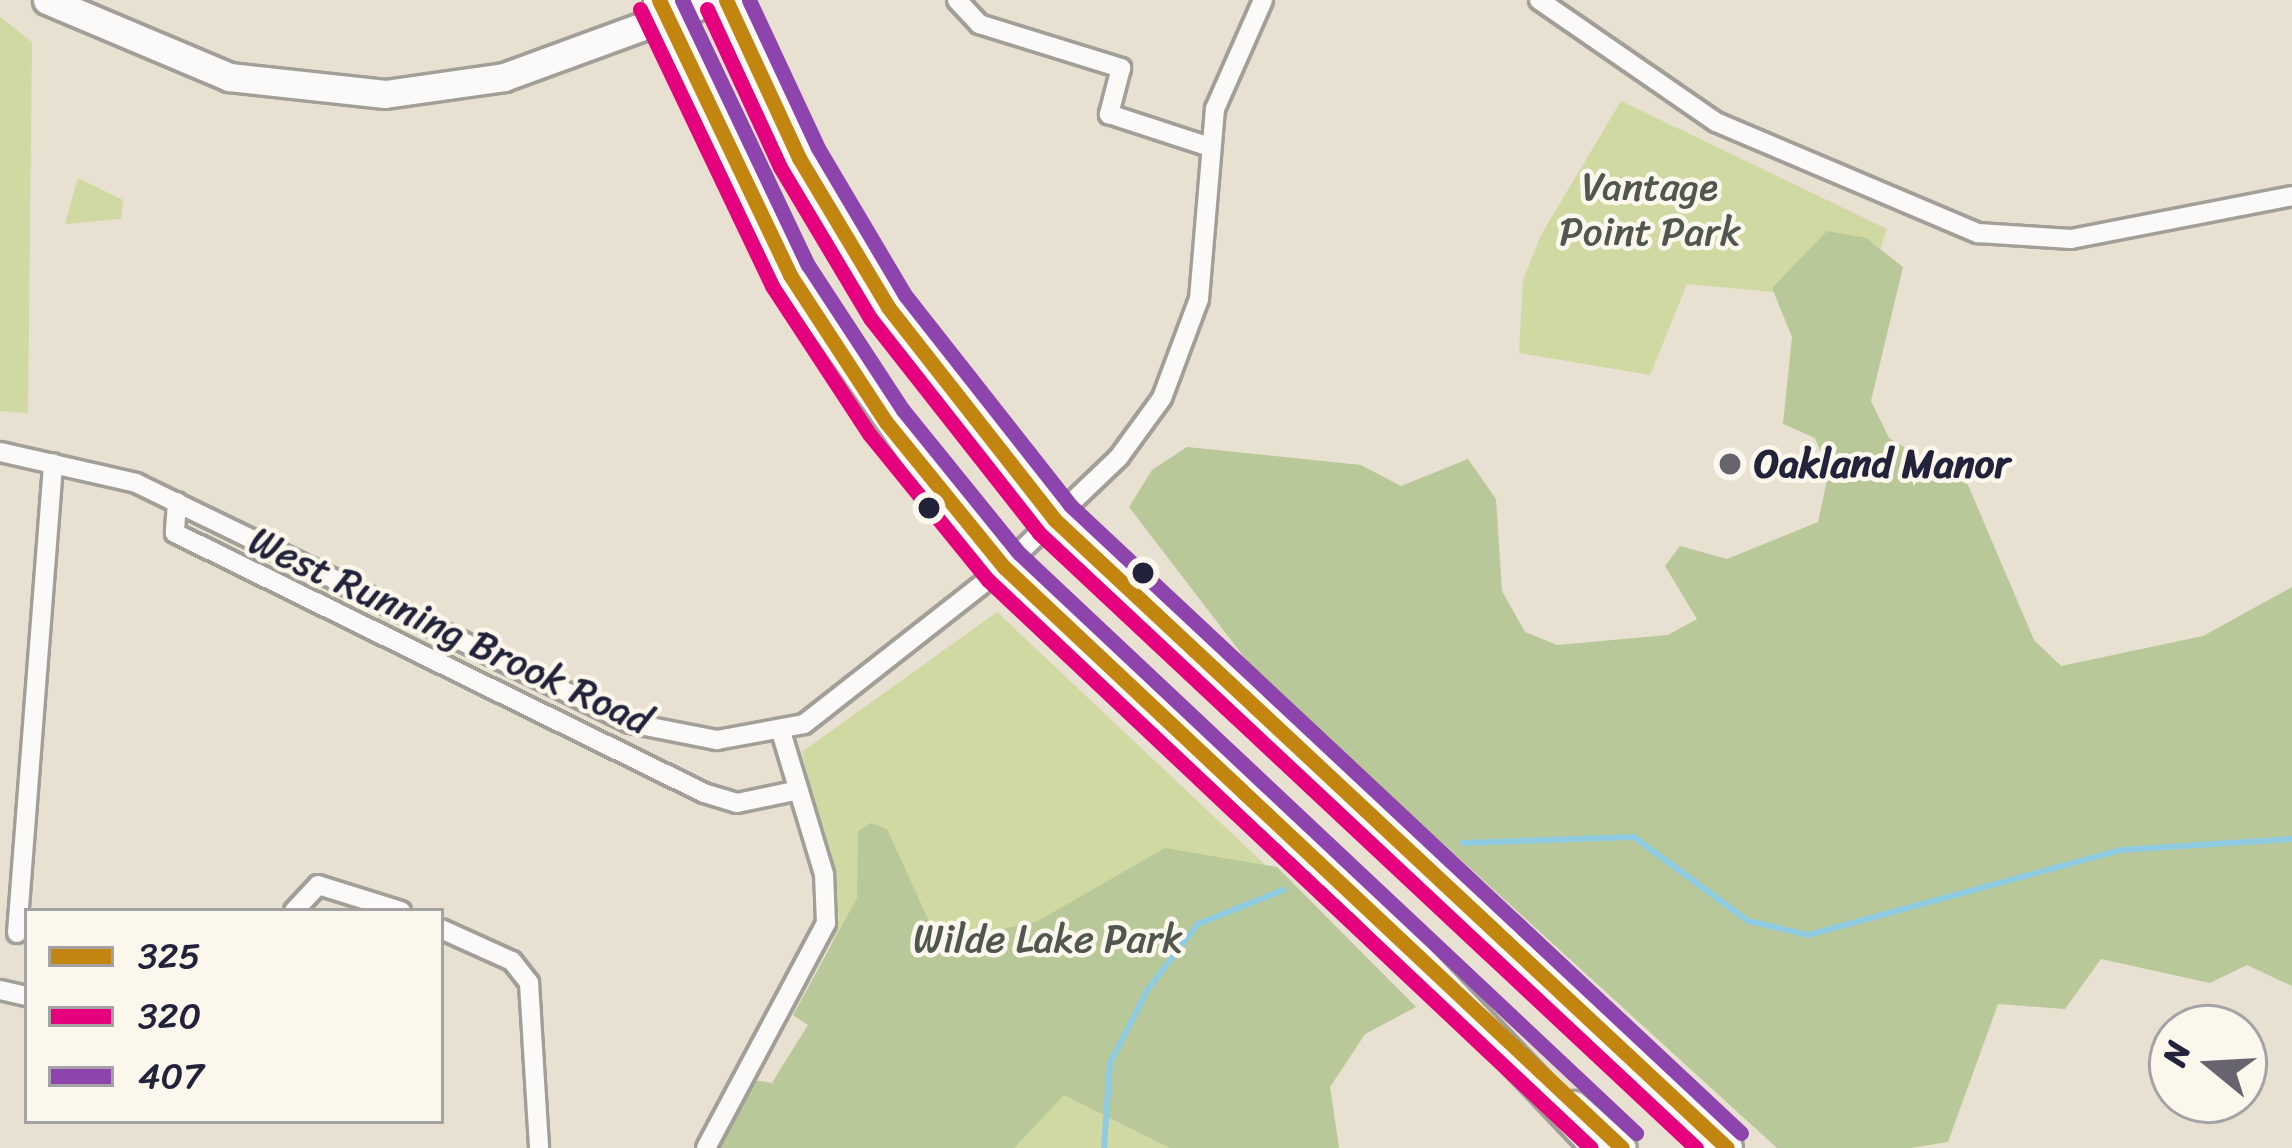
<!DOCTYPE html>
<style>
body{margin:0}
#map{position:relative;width:2292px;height:1148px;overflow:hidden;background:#e8e0d1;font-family:Sriracha,sans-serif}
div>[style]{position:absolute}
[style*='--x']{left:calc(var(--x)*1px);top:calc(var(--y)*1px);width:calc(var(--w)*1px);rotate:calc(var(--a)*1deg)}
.green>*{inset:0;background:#cfd9a1}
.forest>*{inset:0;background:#b9c898}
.stream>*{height:6px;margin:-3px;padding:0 3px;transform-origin:3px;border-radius:3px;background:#90cce1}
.roads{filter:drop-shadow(3px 0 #a29e98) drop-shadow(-3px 0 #a29e98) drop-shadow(0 3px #a29e98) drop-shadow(0 -3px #a29e98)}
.minor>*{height:18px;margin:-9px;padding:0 9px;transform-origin:9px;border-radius:9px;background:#fcfaf8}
.secondary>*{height:27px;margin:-13.5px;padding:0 13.5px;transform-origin:13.5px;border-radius:13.5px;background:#fcfaf8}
.primary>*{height:30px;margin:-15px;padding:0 15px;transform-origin:15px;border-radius:15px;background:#fcfaf8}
.bus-1>*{height:15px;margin:-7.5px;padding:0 7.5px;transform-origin:7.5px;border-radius:7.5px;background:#c2850f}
.bus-2>*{height:15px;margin:-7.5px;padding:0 7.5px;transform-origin:7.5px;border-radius:7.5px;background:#e5007d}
.bus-3>*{height:15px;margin:-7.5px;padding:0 7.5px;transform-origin:7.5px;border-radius:7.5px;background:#8e44ad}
.dots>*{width:33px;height:33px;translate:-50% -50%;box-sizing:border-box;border:6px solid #fbf7ec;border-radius:50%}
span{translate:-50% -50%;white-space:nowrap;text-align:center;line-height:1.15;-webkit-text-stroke:9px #fbf7ec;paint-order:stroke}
.park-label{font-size:39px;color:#50574e}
.poi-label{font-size:39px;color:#22223b;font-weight:700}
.left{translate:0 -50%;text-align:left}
.street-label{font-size:39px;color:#22223b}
.legend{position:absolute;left:24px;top:908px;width:420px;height:216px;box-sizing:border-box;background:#fbf7ec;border:3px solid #a4a2a5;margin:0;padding:15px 21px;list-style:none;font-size:36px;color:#22223b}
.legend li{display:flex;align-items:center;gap:24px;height:60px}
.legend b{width:60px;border:3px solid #a4a2a5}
.north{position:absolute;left:2148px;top:1004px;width:120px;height:120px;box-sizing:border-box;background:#fbf7ec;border:3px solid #a4a2a5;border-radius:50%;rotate:288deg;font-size:33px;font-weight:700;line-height:48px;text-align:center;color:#22223b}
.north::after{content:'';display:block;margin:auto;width:42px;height:54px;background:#676470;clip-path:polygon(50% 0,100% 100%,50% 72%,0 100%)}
</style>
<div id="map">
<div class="green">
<div style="clip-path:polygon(0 17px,32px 42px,28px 413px,0 411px)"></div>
<div style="clip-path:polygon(1621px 101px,1887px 229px,1863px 300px,1687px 284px,1650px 375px,1519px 353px,1523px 280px,1541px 235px)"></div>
<div style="clip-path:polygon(78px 178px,123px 200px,121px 219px,65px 224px)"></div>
<div style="clip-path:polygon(997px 612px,1416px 1007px,1365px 1034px,1330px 1087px,1339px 1148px,716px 1148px,752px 1080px,772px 1083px,808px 1025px,793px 1015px,827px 964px,839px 916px,802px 752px)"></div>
</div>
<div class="forest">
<div style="clip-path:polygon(1827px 231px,1866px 238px,1903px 267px,1871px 401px,1889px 438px,1968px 485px,2034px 640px,2061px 666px,2203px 636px,2292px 587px,2292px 986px,2247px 965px,2210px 983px,2101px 959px,2065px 1009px,1998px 1004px,1948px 1142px,1910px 1148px,1777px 1148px,1257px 674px,1129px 507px,1152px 470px,1187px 447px,1361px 465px,1401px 486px,1468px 459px,1496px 499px,1502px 591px,1525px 632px,1557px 645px,1668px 635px,1697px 619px,1665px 566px,1680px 546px,1727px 559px,1818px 522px,1829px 471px,1815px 438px,1783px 424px,1792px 337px,1772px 288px)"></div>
<div style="clip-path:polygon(871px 823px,887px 829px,933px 930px,961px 938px,1038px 921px,1165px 848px,1277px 867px,1416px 1007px,1365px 1034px,1330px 1087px,1339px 1148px,1170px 1148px,1064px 1095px,1014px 1148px,716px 1148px,752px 1080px,772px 1083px,808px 1025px,793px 1015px,857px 898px,858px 831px)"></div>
</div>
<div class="stream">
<div style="--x:1463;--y:843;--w:171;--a:-2"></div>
<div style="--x:1634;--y:837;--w:142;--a:36.4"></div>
<div style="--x:1748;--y:921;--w:62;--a:13.1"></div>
<div style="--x:1808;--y:935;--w:324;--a:-15.2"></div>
<div style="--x:2121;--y:850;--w:171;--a:-3.7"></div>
<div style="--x:1104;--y:1148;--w:85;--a:-86"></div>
<div style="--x:1110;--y:1063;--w:83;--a:-62.8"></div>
<div style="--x:1148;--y:989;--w:82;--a:-52.4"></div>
<div style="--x:1198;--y:924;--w:92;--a:-21.8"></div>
</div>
<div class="roads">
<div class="minor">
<div style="--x:957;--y:0;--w:33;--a:47"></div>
<div style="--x:979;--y:24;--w:149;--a:17.2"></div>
<div style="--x:1121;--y:68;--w:48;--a:104.6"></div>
<div style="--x:1109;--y:114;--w:106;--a:18.1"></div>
<div style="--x:1539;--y:0;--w:215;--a:34.6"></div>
<div style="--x:1716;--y:122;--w:285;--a:23"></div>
<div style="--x:1978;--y:233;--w:93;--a:3.7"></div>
<div style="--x:2071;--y:239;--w:225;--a:-11"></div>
<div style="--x:0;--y:452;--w:139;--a:12.8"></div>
<div style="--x:136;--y:483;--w:549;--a:25.91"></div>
<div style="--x:630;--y:723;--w:89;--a:11.1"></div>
<div style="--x:717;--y:740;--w:88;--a:-10.4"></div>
<div style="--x:804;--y:724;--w:254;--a:-38.1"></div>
<div style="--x:1004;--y:567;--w:159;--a:-43.7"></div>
<div style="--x:1119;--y:457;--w:73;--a:-53.9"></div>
<div style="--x:1162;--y:398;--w:106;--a:-69.5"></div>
<div style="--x:1199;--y:299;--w:191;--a:-85.2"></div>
<div style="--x:1215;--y:109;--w:119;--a:-66.2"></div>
<div style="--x:177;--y:502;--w:31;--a:94"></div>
<div style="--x:175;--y:533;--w:589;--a:26.17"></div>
<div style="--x:704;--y:793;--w:34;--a:17"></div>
<div style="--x:737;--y:803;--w:63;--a:-11.8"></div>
<div style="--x:294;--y:911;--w:35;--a:-47"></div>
<div style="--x:318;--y:885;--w:87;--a:17.4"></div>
<div style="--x:441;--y:929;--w:78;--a:24.3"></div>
<div style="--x:512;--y:961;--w:28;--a:52"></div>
<div style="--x:529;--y:983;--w:165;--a:86.5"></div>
<div style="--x:17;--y:933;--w:471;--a:-85.6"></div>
<div style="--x:0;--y:990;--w:28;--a:13"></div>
<div style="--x:706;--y:1148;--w:255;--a:-61.9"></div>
<div style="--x:826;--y:923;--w:49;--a:-92.3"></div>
<div style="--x:824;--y:874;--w:148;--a:-106.8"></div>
</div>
<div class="secondary">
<div style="--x:47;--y:0;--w:198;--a:22.9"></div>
<div style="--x:229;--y:77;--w:157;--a:6.2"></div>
<div style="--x:385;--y:94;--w:120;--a:-8.1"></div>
<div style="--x:504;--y:77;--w:224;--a:-20.1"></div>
<div style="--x:1574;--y:1105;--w:64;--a:41.9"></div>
</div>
<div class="primary">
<div style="--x:659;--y:0;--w:305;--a:64.5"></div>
<div style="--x:790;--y:275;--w:254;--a:55.2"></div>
<div style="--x:935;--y:484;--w:108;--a:50.3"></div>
<div style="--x:1004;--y:567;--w:495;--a:43"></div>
<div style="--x:1366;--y:904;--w:337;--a:46.4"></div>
<div style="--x:726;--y:0;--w:174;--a:65.2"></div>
<div style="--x:799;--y:158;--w:174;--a:59.1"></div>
<div style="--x:888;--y:307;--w:269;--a:51.9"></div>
<div style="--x:1054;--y:519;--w:921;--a:43.06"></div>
</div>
</div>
<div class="bus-1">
<div style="--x:659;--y:0;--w:305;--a:64.5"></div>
<div style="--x:790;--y:275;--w:176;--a:56.9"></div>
<div style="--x:886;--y:422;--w:187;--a:50.9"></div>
<div style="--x:1004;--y:567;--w:848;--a:43.23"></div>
<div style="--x:726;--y:0;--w:174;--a:65.2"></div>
<div style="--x:799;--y:158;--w:174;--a:59.1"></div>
<div style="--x:888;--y:307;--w:269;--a:51.9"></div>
<div style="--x:1054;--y:519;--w:921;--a:43.06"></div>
</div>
<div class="bus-2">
<div style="--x:640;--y:9;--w:307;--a:64.5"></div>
<div style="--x:772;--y:286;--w:178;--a:56.7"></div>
<div style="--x:870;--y:435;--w:187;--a:50.9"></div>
<div style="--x:988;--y:580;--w:828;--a:43.29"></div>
<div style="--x:707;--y:9;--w:174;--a:65.2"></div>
<div style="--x:780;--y:167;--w:176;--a:59.2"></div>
<div style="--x:870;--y:318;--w:273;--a:51.8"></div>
<div style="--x:1039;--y:533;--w:900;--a:43.11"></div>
</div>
<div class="bus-3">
<div style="--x:682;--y:0;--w:293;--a:64.6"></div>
<div style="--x:808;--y:265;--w:173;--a:56.8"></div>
<div style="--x:903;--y:410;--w:184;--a:51"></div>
<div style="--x:1019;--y:553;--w:847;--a:43.23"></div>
<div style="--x:749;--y:0;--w:163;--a:65"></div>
<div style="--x:818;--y:148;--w:171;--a:59.4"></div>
<div style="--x:905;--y:295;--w:267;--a:51.8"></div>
<div style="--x:1070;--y:505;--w:919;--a:43.1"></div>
</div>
<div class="dots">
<div style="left:1730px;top:464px;background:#676470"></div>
<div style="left:929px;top:508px;background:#22223b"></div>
<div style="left:1143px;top:573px;background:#22223b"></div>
</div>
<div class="park-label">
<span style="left:1650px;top:210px">Vantage<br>Point Park</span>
<span style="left:1048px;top:939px">Wilde Lake Park</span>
</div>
<div class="poi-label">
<span class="left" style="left:1754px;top:464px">Oakland Manor</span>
</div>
<div class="street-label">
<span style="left:450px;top:631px;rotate:25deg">West Running Brook Road</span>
</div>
<ul class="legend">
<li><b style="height:15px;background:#c2850f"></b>325</li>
<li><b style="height:15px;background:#e5007d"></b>320</li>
<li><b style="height:15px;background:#8e44ad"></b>407</li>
</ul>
<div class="north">N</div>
</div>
